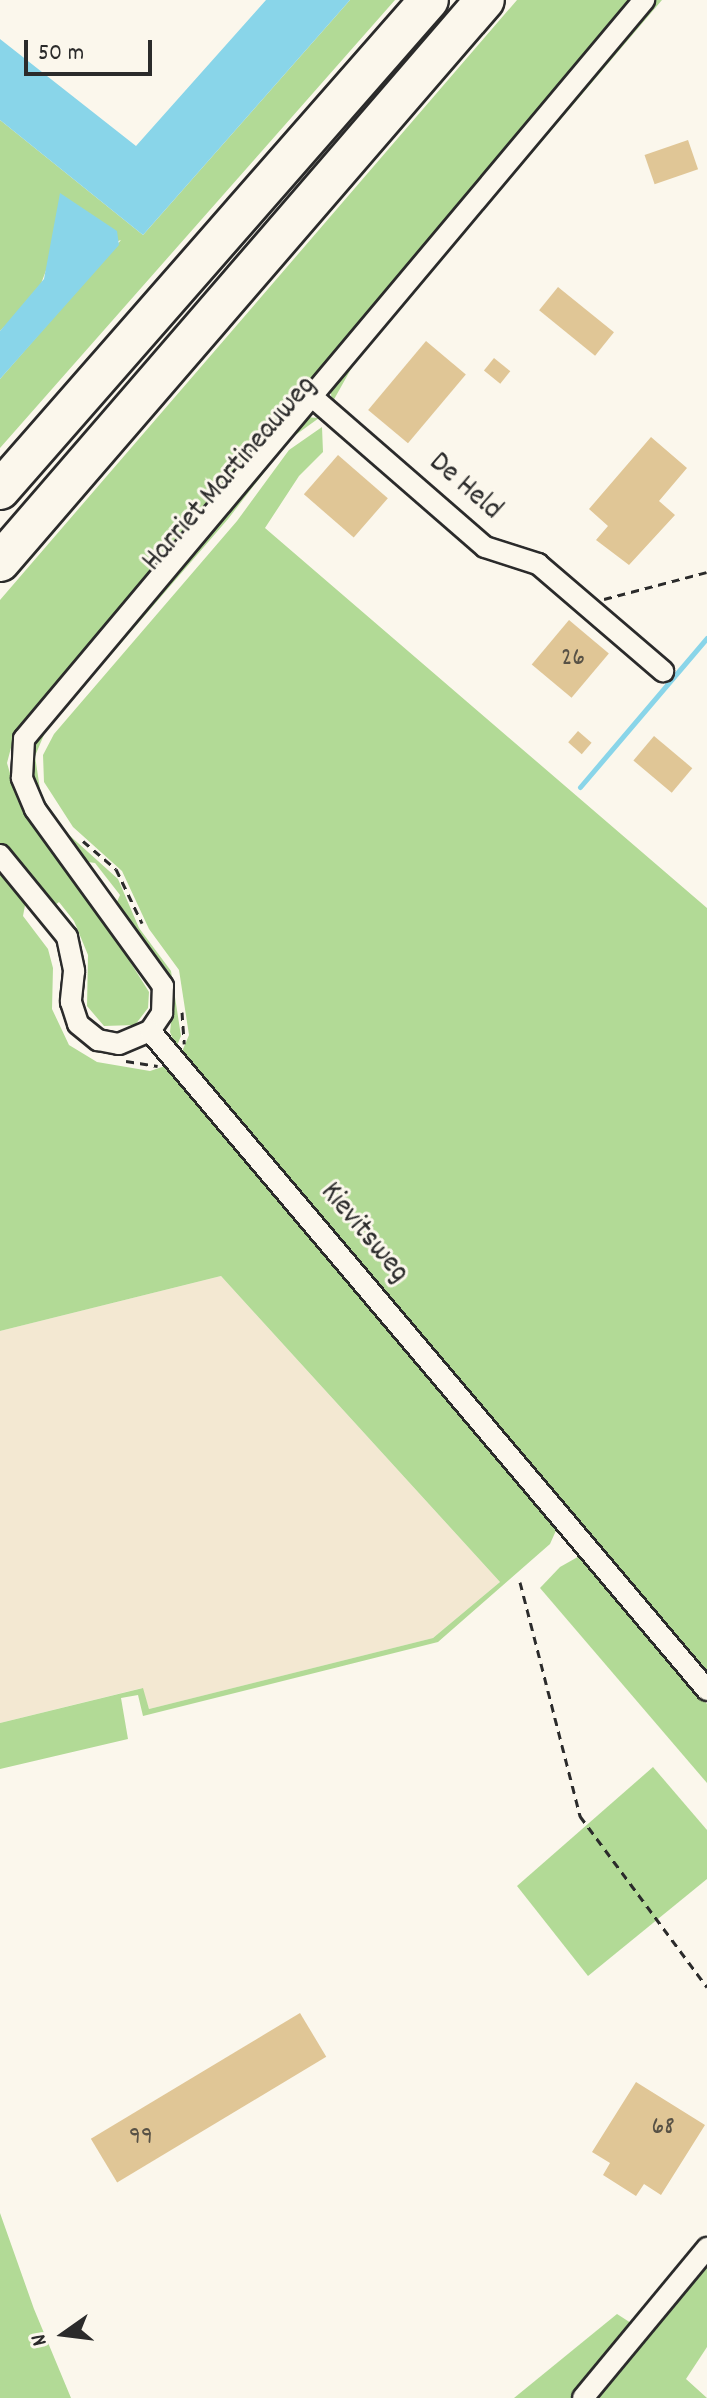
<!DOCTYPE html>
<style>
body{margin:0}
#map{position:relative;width:707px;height:2398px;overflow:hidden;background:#fbf7ec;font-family:Dekko,sans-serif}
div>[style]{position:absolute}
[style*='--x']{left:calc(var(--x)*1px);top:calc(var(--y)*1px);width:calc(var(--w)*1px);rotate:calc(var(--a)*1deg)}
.built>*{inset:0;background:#f3e8d2}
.green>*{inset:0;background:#b2da96}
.water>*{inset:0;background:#89d5e9}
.stream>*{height:5px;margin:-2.5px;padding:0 2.5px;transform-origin:2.5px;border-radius:2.5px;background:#89d5e9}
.building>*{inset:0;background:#e0c696;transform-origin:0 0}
.path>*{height:3px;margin-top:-1.5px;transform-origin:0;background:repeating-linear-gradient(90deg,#2b2b2b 0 8px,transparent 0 14px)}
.roads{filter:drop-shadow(2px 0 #2b2b2b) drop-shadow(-2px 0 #2b2b2b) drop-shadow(0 2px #2b2b2b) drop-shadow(0 -2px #2b2b2b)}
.street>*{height:20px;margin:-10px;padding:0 10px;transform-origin:10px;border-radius:10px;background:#fbf7ec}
.highway>*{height:38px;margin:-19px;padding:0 19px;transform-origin:19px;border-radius:19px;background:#fbf7ec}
span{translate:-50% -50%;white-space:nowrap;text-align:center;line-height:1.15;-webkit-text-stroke:6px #fbf7ec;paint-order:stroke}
.number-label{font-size:26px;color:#585246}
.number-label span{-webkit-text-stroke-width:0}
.street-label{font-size:30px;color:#2b2b2b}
.north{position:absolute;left:24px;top:2294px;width:80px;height:80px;-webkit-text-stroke:6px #fbf7ec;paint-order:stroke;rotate:256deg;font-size:22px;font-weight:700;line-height:32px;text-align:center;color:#2b2b2b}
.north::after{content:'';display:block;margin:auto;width:28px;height:36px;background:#2b2b2b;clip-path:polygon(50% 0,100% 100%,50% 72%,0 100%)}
.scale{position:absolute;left:24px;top:40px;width:128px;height:36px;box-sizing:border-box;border:4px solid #2b2b2b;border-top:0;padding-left:10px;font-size:24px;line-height:28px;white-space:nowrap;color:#2b2b2b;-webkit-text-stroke:6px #fbf7ec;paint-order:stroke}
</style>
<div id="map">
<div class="built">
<div style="clip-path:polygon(221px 1276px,500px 1582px,433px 1638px,149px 1709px,142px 1688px,0 1723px,0 1331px)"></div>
</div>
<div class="green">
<div style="clip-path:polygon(350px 0,395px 0,0 448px,0 379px,121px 240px,48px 265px,38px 292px,0 331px,0 120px,143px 235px)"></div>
<div style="clip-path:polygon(517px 0,634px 0,13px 740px,7px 763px,18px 801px,133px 956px,129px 960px,149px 992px,148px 1008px,135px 1025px,104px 1026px,87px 1006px,88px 955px,74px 921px,59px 902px,54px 906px,0 844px,0 600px)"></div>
<div style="clip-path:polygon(656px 0,662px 0,356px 360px,332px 403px,330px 384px,341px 369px)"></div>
<div style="clip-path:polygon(305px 417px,319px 418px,290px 439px,228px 519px,46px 730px,35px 756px,41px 796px,68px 834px,118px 879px,139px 928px,171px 971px,181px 1036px,176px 1048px,170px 1032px,174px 996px,167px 970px,116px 904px,120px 895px,95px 863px,82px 861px,41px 806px,30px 782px,32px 746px,45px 724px)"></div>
<div style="clip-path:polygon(322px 427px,323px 452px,299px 476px,265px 528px,707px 908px,707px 1679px,181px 1054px,189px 1035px,179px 970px,149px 929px,122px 871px,73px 827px,44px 782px,43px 755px,54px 734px,237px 521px,289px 450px)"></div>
<div style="clip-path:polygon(0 868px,26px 900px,23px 916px,48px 949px,53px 968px,52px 1009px,69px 1045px,97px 1062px,150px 1071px,168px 1065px,558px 1526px,550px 1544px,438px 1642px,143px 1716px,138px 1695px,121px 1698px,128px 1739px,0 1769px,0 1723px,143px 1688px,149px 1709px,433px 1638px,500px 1582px,221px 1276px,0 1331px)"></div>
<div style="clip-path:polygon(583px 1554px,707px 1704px,707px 1783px,540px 1588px,560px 1567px)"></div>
<div style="clip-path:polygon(653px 1767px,707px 1830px,707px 1879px,588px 1976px,517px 1886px)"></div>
<div style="clip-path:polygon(0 2213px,34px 2309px,71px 2398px,0 2398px)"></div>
<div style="clip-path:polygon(707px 2262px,707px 2347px,686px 2379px,707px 2398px,598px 2398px)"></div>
<div style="clip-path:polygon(617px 2314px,631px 2323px,571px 2398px,514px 2398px)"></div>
</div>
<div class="water">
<div style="clip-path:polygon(266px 0,350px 0,143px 235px,0 120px,0 39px,136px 146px)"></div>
<div style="clip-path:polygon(60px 193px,117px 231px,119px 245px,0 379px,0 331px,44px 279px)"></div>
</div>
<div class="stream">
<div style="--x:580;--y:787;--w:196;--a:-49.6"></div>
</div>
<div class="building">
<div style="left:688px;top:140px;width:31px;height:46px;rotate:71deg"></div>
<div style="left:558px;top:287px;width:72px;height:30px;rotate:39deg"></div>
<div style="left:426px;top:341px;width:52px;height:90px;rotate:40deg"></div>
<div style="left:494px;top:358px;width:21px;height:16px;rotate:39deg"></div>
<div style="clip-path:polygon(651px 437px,687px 468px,659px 501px,675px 515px,629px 565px,596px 540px,608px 526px,589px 509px)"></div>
<div style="left:338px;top:455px;width:66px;height:52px;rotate:41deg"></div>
<div style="left:569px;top:620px;width:52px;height:58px;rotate:40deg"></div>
<div style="left:578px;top:731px;width:18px;height:15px;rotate:41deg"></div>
<div style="left:654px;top:736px;width:50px;height:32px;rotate:40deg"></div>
<div style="left:300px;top:2013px;width:51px;height:244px;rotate:59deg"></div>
<div style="clip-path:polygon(636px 2082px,705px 2125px,661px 2195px,644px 2184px,636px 2196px,603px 2175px,610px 2163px,592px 2152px)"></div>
</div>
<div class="path">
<div style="--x:604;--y:599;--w:106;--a:-14.7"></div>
<div style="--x:83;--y:841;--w:43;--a:40.3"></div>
<div style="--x:116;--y:869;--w:60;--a:64.3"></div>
<div style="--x:182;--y:1012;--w:32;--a:86"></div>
<div style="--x:126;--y:1061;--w:32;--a:9"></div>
<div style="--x:520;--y:1582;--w:242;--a:75.6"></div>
<div style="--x:580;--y:1816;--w:213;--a:53.4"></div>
</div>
<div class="roads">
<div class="street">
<div style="--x:309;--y:394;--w:233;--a:41"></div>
<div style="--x:485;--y:547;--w:56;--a:17.8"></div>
<div style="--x:538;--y:564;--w:165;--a:40.6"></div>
<div style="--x:0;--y:855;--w:106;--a:50.7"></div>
<div style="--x:67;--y:937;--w:35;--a:78"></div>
<div style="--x:74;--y:971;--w:31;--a:96"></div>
<div style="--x:71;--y:1002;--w:23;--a:72"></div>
<div style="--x:78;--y:1024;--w:26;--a:39"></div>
<div style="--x:98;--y:1040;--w:21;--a:11"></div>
<div style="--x:119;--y:1044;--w:34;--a:-23"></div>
<div style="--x:150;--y:1031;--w:22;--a:-56"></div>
<div style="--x:162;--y:1013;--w:27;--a:-88"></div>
<div style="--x:163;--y:986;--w:218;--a:-125.9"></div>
<div style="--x:35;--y:809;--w:34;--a:-113"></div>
<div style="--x:22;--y:778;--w:39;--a:-87"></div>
<div style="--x:24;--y:739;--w:965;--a:-50"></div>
<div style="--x:150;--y:1031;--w:863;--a:49.79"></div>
<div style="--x:583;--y:2398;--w:195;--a:-50.4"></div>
</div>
<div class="highway">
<div style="--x:0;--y:490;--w:651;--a:-48.8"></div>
<div style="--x:0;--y:562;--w:742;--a:-49.21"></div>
</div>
</div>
<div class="number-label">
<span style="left:573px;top:659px">26</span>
<span style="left:663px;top:2128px">68</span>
<span style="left:141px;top:2138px">99</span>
</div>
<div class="street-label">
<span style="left:231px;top:475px;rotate:-49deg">Harriet Martineauweg</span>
<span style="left:464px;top:488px;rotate:41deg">De Held</span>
<span style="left:363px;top:1234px;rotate:50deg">Kievitsweg</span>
</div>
<div class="north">N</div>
<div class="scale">50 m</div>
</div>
